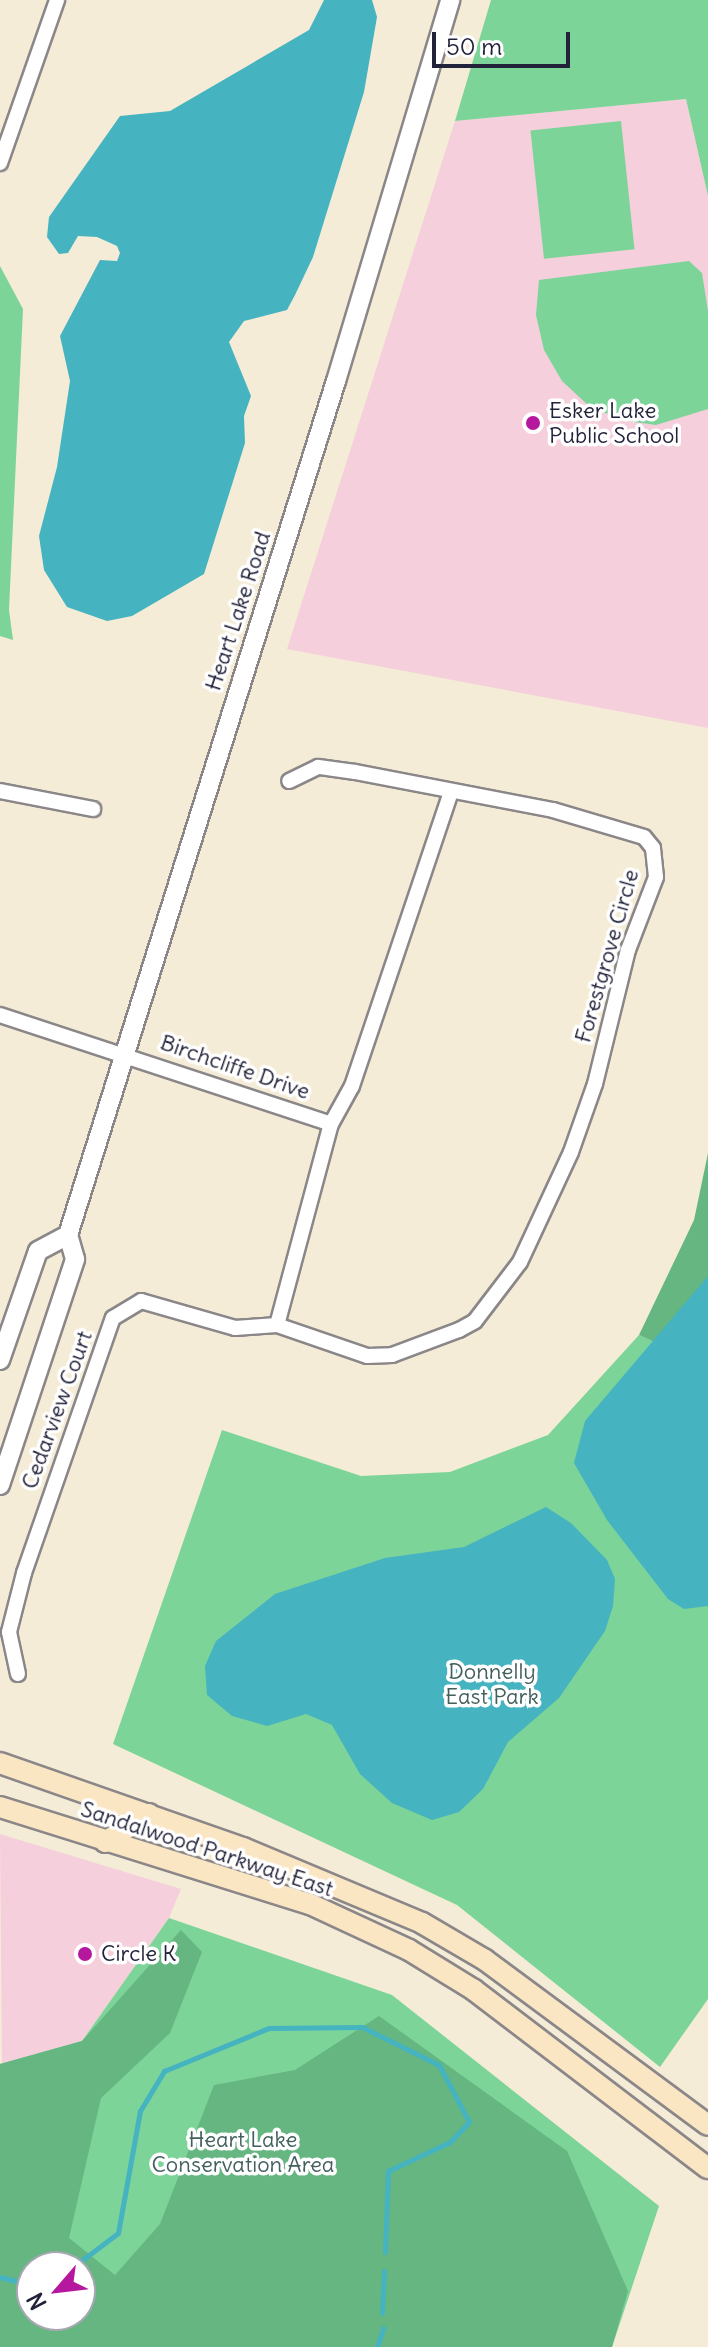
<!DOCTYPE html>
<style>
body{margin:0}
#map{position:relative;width:708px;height:2347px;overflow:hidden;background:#f4ecd7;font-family:Delius,sans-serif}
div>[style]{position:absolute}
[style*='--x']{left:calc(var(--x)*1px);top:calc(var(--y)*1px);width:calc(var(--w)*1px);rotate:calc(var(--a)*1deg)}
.built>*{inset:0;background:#f5cfdb}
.green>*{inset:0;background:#7cd499;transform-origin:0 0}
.forest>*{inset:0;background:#65b681}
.water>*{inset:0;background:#45b3c0}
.stream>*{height:5px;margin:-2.5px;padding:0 2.5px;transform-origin:2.5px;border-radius:2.5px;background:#45b3c0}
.roads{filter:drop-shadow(2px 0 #8b8789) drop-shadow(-2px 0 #8b8789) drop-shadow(0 2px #8b8789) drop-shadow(0 -2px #8b8789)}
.minor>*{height:14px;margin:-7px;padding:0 7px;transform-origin:7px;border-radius:7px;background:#fff}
.tertiary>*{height:18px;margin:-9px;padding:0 9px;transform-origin:9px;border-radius:9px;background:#fff}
.secondary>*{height:20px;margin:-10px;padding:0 10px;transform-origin:10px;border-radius:10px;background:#fbe6c4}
.dots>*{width:22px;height:22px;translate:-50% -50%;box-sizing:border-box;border:4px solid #fff;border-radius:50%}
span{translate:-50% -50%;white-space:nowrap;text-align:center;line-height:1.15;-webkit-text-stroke:7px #fff;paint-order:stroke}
.poi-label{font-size:22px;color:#22223b}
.left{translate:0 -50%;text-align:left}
.street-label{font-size:22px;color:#22223b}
.park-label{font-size:22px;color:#42605c}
.north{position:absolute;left:16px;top:2251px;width:80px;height:80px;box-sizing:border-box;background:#fff;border:2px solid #a7a7b1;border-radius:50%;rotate:242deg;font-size:22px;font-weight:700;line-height:32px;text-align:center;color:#22223b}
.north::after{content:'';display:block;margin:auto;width:28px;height:36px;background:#b5179e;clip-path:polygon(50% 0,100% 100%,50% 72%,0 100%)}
.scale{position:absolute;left:432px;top:32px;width:138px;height:36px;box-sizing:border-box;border:4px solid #22223b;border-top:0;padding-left:10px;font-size:24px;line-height:28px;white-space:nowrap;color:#22223b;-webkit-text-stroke:6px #fff;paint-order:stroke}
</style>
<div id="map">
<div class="built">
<div style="clip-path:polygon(686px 99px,708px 196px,708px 728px,287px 649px,455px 121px)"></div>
<div style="clip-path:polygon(0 1834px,181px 1889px,169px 1918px,82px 2041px,2px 2065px)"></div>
</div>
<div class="green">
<div style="clip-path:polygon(491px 0,708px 0,708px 196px,686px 99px,455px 121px)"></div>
<div style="left:621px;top:121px;width:129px;height:91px;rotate:84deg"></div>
<div style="clip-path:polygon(689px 261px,702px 273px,708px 311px,708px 409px,656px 425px,621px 420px,588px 405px,562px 381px,544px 350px,536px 315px,539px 280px)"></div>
<div style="clip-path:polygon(0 266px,23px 309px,9px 610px,13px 640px,0 636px)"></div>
<div style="clip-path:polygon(708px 1278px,708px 1999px,660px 2067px,457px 1905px,113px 1744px,222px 1430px,361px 1476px,450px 1472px,548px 1435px,639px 1335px,667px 1348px)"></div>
<div style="clip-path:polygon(evenodd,169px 1918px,392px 1995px,659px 2206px,612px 2347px,0 2347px,0 2064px,82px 2041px,169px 1918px,32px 2267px,80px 2267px,80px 2315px,32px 2315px,32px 2267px)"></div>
</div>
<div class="forest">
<div style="clip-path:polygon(708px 1153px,708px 1278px,667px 1348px,639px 1335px,694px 1220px)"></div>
<div style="clip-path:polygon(evenodd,181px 1930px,202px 1952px,170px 2033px,101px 2098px,69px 2238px,115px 2275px,160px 2224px,214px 2085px,295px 2070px,379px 2016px,567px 2151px,628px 2291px,612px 2347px,0 2347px,0 2064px,82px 2041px,181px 1930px,80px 2267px,80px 2315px,32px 2315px,32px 2267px,80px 2267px)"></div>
</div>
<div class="water">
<div style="clip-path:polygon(324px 0,372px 0,377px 17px,364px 92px,313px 257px,295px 295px,287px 310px,244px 321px,229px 342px,251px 396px,244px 416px,245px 443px,204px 574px,132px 616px,107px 621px,67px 607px,44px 570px,39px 536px,57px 467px,70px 381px,60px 336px,100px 260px,117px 261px,120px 253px,117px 246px,97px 237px,78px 236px,68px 253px,59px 254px,47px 237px,49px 217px,120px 116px,170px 111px,309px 30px)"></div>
<div style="clip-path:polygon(708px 1276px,708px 1606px,684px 1609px,668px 1599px,607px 1520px,574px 1463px,585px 1421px)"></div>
<div style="clip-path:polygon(546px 1507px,571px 1523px,607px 1560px,615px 1579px,613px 1606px,605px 1631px,559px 1698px,508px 1742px,483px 1789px,459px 1812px,432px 1820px,392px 1803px,360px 1774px,332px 1725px,306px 1714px,267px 1726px,232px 1716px,207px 1695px,205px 1666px,216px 1641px,275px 1594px,385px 1558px,464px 1547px)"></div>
</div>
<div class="stream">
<div style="--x:73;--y:2267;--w:56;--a:-37.1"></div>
<div style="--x:118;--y:2233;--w:124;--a:-79.8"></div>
<div style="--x:140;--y:2111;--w:47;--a:-59"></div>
<div style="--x:164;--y:2071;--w:113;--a:-22.3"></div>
<div style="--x:269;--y:2028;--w:93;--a:-0.6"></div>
<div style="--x:362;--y:2027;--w:86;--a:26.3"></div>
<div style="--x:439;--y:2065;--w:64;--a:62.2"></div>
<div style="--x:469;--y:2122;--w:28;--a:134"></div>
<div style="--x:450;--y:2142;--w:68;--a:154.9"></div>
<div style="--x:388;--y:2171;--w:81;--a:92.1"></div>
<div style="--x:0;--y:2277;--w:33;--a:14"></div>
<div style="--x:382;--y:2313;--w:42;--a:-87.3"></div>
<div style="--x:377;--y:2347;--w:20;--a:-72"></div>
</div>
<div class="roads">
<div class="minor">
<div style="--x:0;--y:163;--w:173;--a:-70.7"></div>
<div style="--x:0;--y:791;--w:95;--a:11"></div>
<div style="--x:0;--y:1015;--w:348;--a:18.2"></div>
<div style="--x:277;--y:1325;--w:208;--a:-75"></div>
<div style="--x:331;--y:1124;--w:43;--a:-61.1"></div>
<div style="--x:352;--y:1086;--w:311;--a:-71.4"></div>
<div style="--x:18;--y:1674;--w:43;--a:-102.1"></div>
<div style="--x:9;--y:1632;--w:61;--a:-75.7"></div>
<div style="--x:24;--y:1573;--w:270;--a:-70.8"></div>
<div style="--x:113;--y:1318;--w:33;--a:-31"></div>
<div style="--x:141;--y:1301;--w:98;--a:16"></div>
<div style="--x:235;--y:1328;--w:42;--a:-4.1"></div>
<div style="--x:277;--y:1325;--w:95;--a:19"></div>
<div style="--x:367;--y:1356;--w:25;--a:-2"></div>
<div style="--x:392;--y:1355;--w:72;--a:-20.5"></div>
<div style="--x:459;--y:1330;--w:18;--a:-29"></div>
<div style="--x:475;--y:1321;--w:74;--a:-52.7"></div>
<div style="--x:520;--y:1262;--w:121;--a:-65.1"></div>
<div style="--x:571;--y:1152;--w:72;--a:-70.6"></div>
<div style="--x:595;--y:1084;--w:138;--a:-76.2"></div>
<div style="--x:628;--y:950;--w:78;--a:-69"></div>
<div style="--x:656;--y:877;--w:29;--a:-96"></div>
<div style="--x:653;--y:848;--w:14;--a:-129"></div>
<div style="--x:644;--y:837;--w:95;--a:-163.5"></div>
<div style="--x:553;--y:810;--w:202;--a:-169.1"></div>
<div style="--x:355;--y:772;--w:37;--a:-172"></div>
<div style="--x:318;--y:767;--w:32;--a:154"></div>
</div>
<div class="tertiary">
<div style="--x:0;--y:1360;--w:115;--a:-70.8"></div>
<div style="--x:38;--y:1251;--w:34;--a:-28"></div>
<div style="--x:0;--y:1485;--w:238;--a:-71.6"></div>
<div style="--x:75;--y:1259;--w:25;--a:-106"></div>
<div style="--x:68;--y:1235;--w:895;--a:-72.58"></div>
<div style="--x:336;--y:381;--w:398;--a:-73.3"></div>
</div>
<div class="secondary">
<div style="--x:0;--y:1763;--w:257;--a:19.3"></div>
<div style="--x:243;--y:1848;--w:194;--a:22.7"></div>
<div style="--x:422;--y:1923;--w:73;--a:30.4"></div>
<div style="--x:485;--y:1960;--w:277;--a:36.5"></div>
<div style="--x:0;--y:1807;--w:325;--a:17.4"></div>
<div style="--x:310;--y:1904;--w:109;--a:24.9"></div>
<div style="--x:409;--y:1950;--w:76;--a:31.6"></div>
<div style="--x:474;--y:1990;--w:294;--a:37.3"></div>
<div style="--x:105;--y:1842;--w:52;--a:-32.5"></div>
</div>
</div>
<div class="dots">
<div style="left:533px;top:423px;background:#b5179e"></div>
<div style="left:85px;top:1954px;background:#b5179e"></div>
</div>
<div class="poi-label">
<span class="left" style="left:549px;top:423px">Esker Lake<br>Public School</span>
<span class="left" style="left:101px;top:1954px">Circle K</span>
</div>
<div class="street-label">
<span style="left:238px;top:611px;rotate:-72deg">Heart Lake Road</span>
<span style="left:607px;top:956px;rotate:-74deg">Forestgrove Circle</span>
<span style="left:235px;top:1067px;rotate:19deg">Birchcliffe Drive</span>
<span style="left:57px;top:1410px;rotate:-70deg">Cedarview Court</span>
<span style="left:207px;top:1849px;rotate:18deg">Sandalwood Parkway East</span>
</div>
<div class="park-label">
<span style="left:492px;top:1684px">Donnelly<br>East Park</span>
<span style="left:243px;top:2152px">Heart Lake<br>Conservation Area</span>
</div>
<div class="north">N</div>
<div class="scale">50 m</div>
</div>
